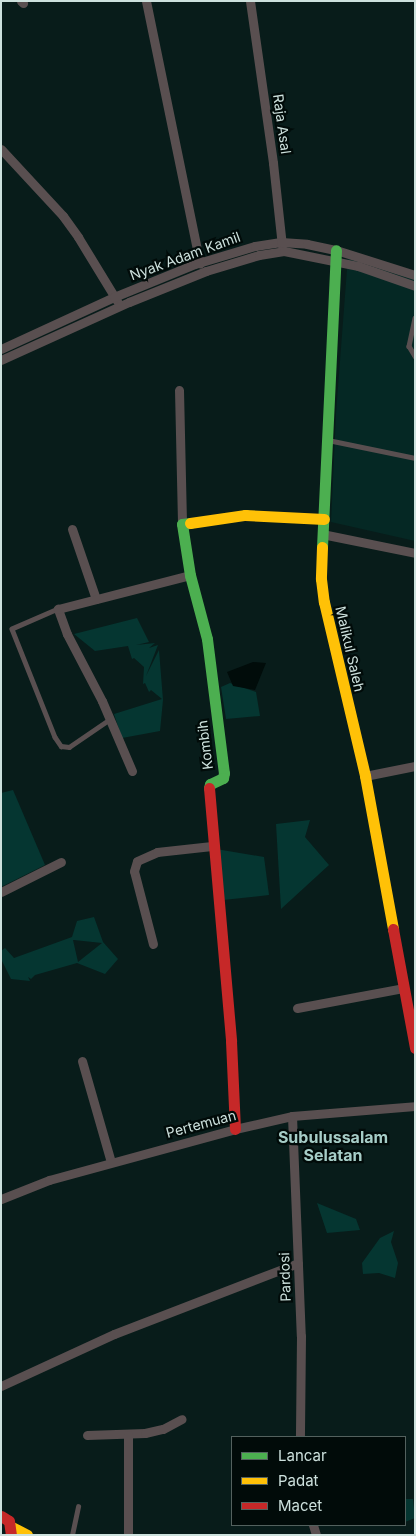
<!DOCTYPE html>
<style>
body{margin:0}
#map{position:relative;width:416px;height:1536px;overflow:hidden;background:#081c1a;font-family:Inter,sans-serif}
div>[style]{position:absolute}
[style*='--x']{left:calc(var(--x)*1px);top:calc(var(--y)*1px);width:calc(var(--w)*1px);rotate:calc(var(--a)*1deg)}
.built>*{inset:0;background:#052824}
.green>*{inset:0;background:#053631}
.water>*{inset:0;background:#010c0a}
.lane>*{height:4.5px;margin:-2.25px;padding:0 2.25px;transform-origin:2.25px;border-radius:2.25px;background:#594f50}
.street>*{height:9px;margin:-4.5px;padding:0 4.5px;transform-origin:4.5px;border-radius:4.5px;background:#594f50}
.fast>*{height:11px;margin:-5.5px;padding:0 5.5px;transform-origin:5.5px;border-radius:5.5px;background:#4caf50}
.slow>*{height:11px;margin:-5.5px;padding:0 5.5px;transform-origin:5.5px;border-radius:5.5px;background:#ffc107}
.jam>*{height:11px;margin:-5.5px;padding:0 5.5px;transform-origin:5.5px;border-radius:5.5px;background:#c62828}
span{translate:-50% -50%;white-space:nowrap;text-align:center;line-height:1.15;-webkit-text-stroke:4.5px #010b09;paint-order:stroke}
.street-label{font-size:14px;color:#cde1dd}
.quarter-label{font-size:16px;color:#a6cdc7;font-weight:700}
.frame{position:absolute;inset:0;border:2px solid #cde1dd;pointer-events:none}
.legend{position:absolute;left:231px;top:1436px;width:175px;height:90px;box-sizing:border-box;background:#010b09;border:1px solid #53615e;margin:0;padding:6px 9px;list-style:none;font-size:15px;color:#cde1dd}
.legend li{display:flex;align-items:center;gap:10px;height:25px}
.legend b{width:25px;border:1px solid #53615e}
</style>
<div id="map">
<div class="built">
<div style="clip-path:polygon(348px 256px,415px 278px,415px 541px,331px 522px,336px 413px)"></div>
</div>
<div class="green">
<div style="clip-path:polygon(137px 618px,149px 642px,136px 645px,155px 643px,149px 648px,158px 645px,146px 676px,159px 650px,163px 700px,160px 731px,122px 738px,114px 714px,162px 699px,151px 690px,149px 692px,145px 683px,143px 684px,144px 667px,134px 658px,132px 659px,128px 646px,95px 651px,74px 634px)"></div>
<div style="clip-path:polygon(230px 683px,256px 692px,260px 716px,226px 719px,221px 687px)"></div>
<div style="clip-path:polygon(13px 790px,45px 865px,1px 887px,1px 793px)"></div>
<div style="clip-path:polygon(310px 820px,305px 837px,329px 865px,281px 909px,276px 824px)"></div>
<div style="clip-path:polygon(216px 849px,264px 857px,269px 895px,223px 900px)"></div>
<div style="clip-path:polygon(evenodd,94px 917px,103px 942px,118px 959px,105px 974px,77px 963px,35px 975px,31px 979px,28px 977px,30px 981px,11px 979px,1px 959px,1px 951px,5px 948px,14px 958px,72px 937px,77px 921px,94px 917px,73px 940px,74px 940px,102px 943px,78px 962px,73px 940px)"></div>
<div style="clip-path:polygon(317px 1203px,356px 1219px,360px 1230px,327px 1233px)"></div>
<div style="clip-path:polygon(394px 1231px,391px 1242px,398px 1263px,395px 1278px,379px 1273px,363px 1274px,362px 1263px,380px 1238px)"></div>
<div style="clip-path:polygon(405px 1499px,413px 1499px,415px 1518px,405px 1522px)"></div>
</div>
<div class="water">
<div style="clip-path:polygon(253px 662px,266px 663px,255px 690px,233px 686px,227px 672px)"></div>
</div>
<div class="lane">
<div style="--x:415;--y:318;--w:29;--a:102"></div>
<div style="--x:409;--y:346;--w:12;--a:59"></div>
<div style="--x:328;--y:440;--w:89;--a:11.7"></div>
<div style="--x:58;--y:609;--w:50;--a:156.5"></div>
<div style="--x:12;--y:629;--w:116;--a:68.3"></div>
<div style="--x:55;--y:737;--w:11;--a:56"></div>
<div style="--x:61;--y:746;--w:8;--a:7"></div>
<div style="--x:69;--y:747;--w:50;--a:-34.3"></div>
<div style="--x:72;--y:1535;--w:29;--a:-78"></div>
</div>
<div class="street">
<div style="--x:21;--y:1;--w:3;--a:45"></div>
<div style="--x:146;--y:1;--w:268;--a:78.4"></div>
<div style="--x:250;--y:1;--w:164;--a:81.9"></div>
<div style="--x:273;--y:163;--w:83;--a:83.8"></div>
<div style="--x:1;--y:149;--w:91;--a:47.2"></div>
<div style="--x:63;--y:216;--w:26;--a:54"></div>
<div style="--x:78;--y:237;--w:75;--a:58.6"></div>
<div style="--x:1;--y:349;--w:124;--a:-24.7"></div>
<div style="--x:114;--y:297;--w:87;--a:-22.2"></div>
<div style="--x:195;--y:264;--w:63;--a:-16.7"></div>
<div style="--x:255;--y:246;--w:26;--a:-9"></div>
<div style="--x:281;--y:242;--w:26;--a:4"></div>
<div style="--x:307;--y:244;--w:30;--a:12"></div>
<div style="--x:336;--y:250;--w:83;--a:17.6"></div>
<div style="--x:1;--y:360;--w:141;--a:-24.4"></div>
<div style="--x:129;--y:302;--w:83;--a:-21.9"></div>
<div style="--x:206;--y:271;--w:55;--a:-16.8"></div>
<div style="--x:259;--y:255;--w:25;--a:-9"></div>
<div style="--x:284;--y:251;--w:76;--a:11.5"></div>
<div style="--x:358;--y:266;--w:60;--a:19.3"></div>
<div style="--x:179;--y:390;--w:134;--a:88.7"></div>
<div style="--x:72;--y:529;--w:74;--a:71.1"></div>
<div style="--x:322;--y:534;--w:95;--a:11.5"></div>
<div style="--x:132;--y:771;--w:76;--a:-113.2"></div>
<div style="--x:102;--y:701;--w:76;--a:-117.6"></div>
<div style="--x:67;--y:634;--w:27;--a:-110"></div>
<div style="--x:58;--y:609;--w:136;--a:-14.4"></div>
<div style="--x:365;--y:776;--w:51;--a:-11.3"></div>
<div style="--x:1;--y:892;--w:67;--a:-26.6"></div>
<div style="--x:153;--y:944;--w:75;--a:-104.6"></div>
<div style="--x:134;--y:871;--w:10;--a:-73"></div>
<div style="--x:137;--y:861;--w:22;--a:-24"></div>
<div style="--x:157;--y:852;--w:55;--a:-6.2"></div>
<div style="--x:297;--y:1008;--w:109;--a:-10.6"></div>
<div style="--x:82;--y:1061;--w:105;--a:74"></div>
<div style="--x:292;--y:1116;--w:220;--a:87.7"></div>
<div style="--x:301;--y:1336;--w:101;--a:90.6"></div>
<div style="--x:1;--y:1199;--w:52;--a:-21.6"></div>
<div style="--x:49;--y:1180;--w:193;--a:-15.3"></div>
<div style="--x:235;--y:1129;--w:58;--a:-12.8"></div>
<div style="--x:292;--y:1116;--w:123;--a:-4.6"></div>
<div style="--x:1;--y:1386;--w:124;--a:-24.7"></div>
<div style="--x:114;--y:1334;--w:197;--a:-21.1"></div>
<div style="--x:87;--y:1435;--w:58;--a:-2"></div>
<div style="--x:145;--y:1433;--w:18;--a:-13"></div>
<div style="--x:163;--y:1429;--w:21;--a:-28"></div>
<div style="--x:313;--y:1525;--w:10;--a:73"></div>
<div style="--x:128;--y:1535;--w:100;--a:-90"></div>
</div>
<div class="fast">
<div style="--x:190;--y:523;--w:8;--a:173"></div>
<div style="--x:182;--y:524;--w:52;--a:81.1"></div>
<div style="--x:190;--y:575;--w:66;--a:75.1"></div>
<div style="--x:207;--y:639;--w:135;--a:82.8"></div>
<div style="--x:224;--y:773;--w:5;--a:101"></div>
<div style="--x:223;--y:778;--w:14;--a:155"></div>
<div style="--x:210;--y:784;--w:4;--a:104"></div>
<div style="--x:322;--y:547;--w:297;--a:-87.3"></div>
</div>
<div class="slow">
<div style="--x:190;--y:523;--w:56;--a:-8.3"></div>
<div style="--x:245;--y:515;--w:79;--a:2.9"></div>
<div style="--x:322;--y:547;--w:32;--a:92"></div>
<div style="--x:321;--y:579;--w:23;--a:83"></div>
<div style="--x:324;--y:602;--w:179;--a:76.7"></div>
<div style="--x:365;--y:776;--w:156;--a:79.6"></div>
<div style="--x:12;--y:1527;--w:17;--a:28"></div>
</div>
<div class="jam">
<div style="--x:209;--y:788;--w:254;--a:85"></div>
<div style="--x:231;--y:1041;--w:88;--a:87.4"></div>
<div style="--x:393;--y:929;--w:121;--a:79.5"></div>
<div style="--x:1;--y:1516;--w:9;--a:32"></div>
<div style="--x:9;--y:1521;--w:14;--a:82"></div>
</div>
<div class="street-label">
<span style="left:282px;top:124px;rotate:82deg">Raja Asal</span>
<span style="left:185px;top:256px;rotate:-20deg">Nyak Adam Kamil</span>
<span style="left:350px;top:649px;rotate:77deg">Malikul Saleh</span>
<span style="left:205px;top:745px;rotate:-97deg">Kombih</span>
<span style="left:201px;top:1124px;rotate:-15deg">Pertemuan</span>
<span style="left:285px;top:1277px;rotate:-92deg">Pardosi</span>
</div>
<div class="quarter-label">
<span style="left:333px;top:1146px">Subulussalam<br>Selatan</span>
</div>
<div class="frame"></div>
<ul class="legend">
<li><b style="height:6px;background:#4caf50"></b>Lancar</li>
<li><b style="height:6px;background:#ffc107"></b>Padat</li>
<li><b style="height:6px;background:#c62828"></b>Macet</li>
</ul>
</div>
